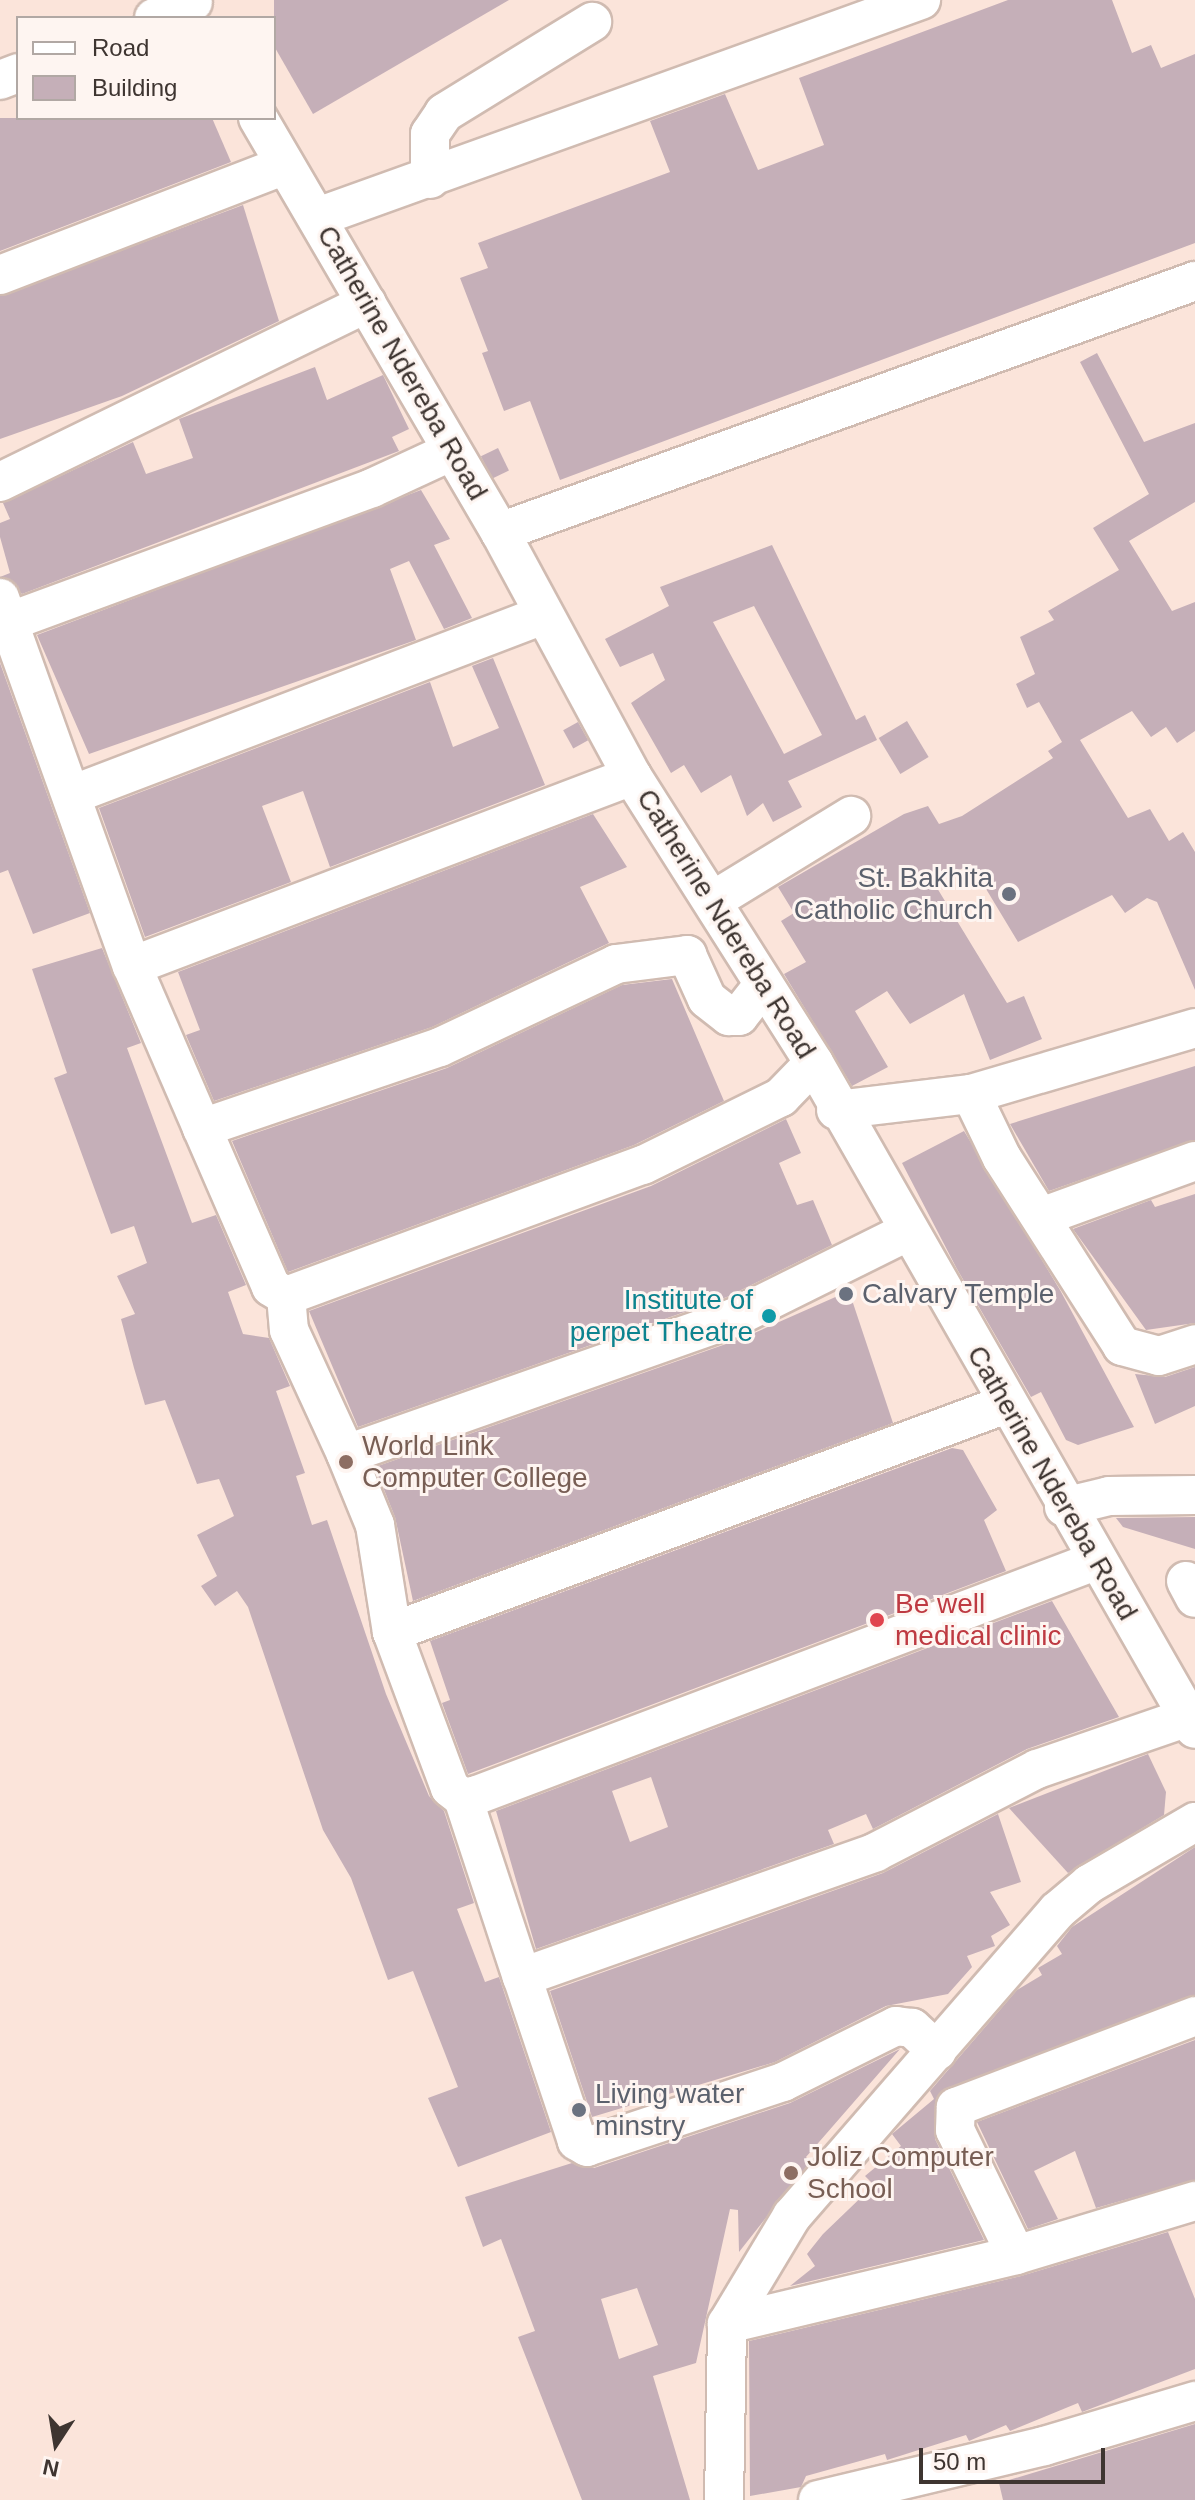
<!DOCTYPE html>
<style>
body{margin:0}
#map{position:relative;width:1195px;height:2500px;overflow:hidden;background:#fbe4da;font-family:Helvetica,sans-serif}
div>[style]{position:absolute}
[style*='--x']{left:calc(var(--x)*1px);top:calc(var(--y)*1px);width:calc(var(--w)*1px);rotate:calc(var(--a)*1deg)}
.building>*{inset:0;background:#c5afb8;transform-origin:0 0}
.roads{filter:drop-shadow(2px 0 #d0bbb1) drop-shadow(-2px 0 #d0bbb1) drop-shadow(0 2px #d0bbb1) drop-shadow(0 -2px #d0bbb1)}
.minor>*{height:38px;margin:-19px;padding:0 19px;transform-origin:19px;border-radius:19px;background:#fff}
.dots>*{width:22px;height:22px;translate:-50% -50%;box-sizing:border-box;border:4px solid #fef5f1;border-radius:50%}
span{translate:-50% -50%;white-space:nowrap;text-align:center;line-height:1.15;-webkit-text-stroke:6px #fef5f1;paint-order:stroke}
.street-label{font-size:28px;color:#3e3531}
.worship-label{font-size:28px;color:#5b616d}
.right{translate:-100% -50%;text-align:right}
.left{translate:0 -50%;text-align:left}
.culture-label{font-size:28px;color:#0d838f}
.education-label{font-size:28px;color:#785e54}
.health-label{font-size:28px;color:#be3a42}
.legend{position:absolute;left:16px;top:16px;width:260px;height:104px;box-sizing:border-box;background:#fef5f1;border:2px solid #b1a8a4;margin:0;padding:10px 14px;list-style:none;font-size:24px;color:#3e3531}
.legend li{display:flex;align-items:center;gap:16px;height:40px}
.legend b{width:40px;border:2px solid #b1a8a4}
.north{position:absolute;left:16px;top:2404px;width:80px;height:80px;-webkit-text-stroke:6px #fef5f1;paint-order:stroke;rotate:192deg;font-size:22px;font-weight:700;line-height:32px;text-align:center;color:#3e3531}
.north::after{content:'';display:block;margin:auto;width:28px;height:36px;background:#3e3531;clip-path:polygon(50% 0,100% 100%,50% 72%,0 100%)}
.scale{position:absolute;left:919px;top:2448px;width:186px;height:36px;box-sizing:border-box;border:4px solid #3e3531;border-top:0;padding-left:10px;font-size:24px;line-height:28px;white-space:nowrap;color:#3e3531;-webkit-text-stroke:6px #fef5f1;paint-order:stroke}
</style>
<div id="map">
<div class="building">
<div style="clip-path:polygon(274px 0,509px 0,313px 114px,274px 46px)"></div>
<div style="clip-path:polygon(1008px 0,1112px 0,1132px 53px,1151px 45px,1161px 68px,1195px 54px,1195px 243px,560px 480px,530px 401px,504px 411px,482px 353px,488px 351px,460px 278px,488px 268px,478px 243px,670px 172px,650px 121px,725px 94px,758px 170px,824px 145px,799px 78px)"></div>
<div style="clip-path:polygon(0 118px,212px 118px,231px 162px,0 251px)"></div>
<div style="clip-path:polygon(243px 205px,279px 321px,122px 396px,0 439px,0 296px)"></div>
<div style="clip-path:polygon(1097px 353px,1144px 442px,1195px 423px,1195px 502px,1129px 541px,1172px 611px,1195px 602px,1195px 731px,1177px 743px,1166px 727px,1151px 737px,1132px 711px,1080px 740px,1128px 818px,1150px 809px,1169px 841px,1183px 832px,1195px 852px,1195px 990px,1157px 902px,1147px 898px,1125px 913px,1112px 895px,1018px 942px,971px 864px,934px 883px,1007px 1003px,1024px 996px,1042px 1039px,990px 1060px,964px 994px,910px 1024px,887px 991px,855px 1011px,888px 1067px,852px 1086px,784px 974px,806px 962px,781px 921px,794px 913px,778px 887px,904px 814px,928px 806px,939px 824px,962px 816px,1053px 758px,1048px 751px,1062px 742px,1039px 702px,1027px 708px,1016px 684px,1035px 674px,1020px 637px,1054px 620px,1048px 611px,1119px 570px,1093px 528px,1149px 494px,1080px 362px)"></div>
<div style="clip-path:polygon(315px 367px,327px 400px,383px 375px,409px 429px,392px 437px,399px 451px,22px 594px,0 577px,10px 573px,0 537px,0 523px,10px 519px,3px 503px,133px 442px,146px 474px,193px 458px,179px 419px)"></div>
<div style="left:498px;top:448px;width:25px;height:19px;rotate:64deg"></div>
<div style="clip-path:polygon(421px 490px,450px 539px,434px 545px,472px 618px,444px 629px,409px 561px,390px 569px,416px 640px,89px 754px,37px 635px)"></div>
<div style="clip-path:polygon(evenodd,772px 545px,856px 720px,865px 715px,877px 740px,788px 781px,802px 807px,773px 822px,763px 803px,747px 816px,731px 775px,701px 793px,684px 765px,671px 773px,631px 703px,665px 680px,653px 653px,620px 667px,605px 639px,669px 606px,660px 587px,772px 545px,754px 606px,822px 735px,784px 754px,713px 622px,754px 606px)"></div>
<div style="clip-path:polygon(493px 658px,545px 785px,330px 867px,303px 791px,262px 806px,291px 882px,145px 937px,99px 808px,430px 682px,453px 747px,499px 728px,472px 666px)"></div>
<div style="clip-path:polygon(0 663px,90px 913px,33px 934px,8px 870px,0 873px)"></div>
<div style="left:907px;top:721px;width:42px;height:33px;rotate:59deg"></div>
<div style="left:578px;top:722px;width:21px;height:17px;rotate:61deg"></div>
<div style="clip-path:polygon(593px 814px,627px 867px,580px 887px,609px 943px,432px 1027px,214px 1101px,186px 1035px,200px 1030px,178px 972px)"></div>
<div style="clip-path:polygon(102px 948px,141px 1043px,127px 1048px,192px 1223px,216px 1215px,246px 1285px,228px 1292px,243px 1334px,269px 1338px,290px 1386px,276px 1391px,305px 1473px,296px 1476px,312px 1525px,327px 1520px,386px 1694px,429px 1796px,444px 1811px,474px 1903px,457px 1909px,485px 1982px,499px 1977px,551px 2132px,458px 2167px,428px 2098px,458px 2087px,413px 1971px,388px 1980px,351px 1878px,323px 1830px,248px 1607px,237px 1591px,215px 1606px,201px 1586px,217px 1576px,197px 1535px,234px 1516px,219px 1479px,197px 1484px,165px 1400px,145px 1405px,134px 1368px,121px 1319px,135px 1314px,117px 1276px,147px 1263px,134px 1226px,111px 1234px,54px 1078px,67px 1073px,32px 969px)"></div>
<div style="clip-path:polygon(672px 979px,724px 1101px,634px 1145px,288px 1272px,232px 1141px,447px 1068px,622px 985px)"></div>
<div style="clip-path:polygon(1195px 1066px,1195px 1140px,1049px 1191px,1010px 1124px)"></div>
<div style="clip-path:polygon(786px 1119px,801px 1153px,779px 1163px,797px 1205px,813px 1200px,832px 1245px,727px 1297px,358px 1427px,309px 1311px,651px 1186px)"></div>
<div style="clip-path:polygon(964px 1131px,1060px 1290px,1134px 1427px,1078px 1445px,1066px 1440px,1041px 1392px,1031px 1397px,957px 1269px,902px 1163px)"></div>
<div style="clip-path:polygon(1195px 1194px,1195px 1323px,1146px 1330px,1073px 1229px,1151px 1200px,1155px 1207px)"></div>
<div style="clip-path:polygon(849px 1291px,893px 1423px,413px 1601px,395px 1517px,375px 1467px,743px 1338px)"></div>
<div style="clip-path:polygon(1195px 1367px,1195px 1406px,1155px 1424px,1135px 1374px,1165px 1377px)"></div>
<div style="clip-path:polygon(952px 1448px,963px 1450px,997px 1510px,984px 1520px,1006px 1571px,468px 1774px,442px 1703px,450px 1700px,430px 1641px)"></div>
<div style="clip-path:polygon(1195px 1517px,1195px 1549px,1123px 1527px,1116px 1518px)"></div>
<div style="clip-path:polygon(evenodd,1052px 1601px,1119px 1717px,1027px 1749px,873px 1829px,866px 1814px,828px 1830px,834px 1844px,536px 1949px,496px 1811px,1052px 1601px,651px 1777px,668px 1827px,630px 1842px,612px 1791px,651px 1777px)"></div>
<div style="clip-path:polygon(1148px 1754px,1166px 1792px,1164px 1815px,1068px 1873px,1009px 1808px)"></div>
<div style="clip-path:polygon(998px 1814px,1021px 1882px,990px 1892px,1010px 1925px,991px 1936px,995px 1946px,967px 1956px,972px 1967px,948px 1994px,886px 2006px,775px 2062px,592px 2117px,550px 1991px,883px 1873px)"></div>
<div style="clip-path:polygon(1195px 1847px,1195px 1995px,938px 2095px,935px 2139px,984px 2240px,790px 2286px,815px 2266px,807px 2254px,823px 2234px,874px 2185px,865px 2176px,901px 2146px,892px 2134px,934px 2099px,930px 2091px,1017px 1990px,1042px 1975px,1038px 1968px,1062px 1954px,1057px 1946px,1072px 1927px)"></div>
<div style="clip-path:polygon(1195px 2040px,1195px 2180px,1096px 2208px,1075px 2151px,1034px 2171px,1058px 2219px,1028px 2229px,977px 2122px)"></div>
<div style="clip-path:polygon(evenodd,900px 2049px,806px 2157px,810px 2162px,739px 2252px,738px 2210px,730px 2209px,696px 2363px,653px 2376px,690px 2500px,582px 2500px,518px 2337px,535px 2331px,501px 2239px,483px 2247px,465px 2197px,572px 2163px,594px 2168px,790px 2103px,900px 2049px,637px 2288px,658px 2345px,619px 2359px,601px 2299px,637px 2288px)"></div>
<div style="clip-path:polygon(1168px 2232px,1195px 2299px,1195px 2369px,1082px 2412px,1078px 2403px,1010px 2431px,1006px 2425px,969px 2441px,966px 2435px,887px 2460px,885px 2454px,806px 2476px,801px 2487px,750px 2496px,749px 2341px,1021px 2276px)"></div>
<div style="clip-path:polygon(1195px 2424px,1195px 2500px,1003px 2500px,999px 2483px)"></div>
</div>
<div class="roads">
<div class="minor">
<div style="--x:154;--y:18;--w:42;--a:-22.3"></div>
<div style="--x:0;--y:80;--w:19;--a:-21"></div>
<div style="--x:258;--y:118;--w:480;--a:59.7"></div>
<div style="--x:500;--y:532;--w:277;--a:61.6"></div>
<div style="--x:632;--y:776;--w:340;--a:57.6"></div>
<div style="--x:814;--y:1063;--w:767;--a:60.23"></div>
<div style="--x:430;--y:179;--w:45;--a:-90"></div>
<div style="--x:430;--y:134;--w:25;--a:-56"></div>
<div style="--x:444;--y:113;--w:174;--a:-31.6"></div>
<div style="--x:318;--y:217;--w:641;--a:-19.79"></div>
<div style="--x:0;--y:275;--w:305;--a:-21.1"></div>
<div style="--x:0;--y:482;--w:408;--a:-26"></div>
<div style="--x:500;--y:532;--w:739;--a:-19.86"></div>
<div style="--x:0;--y:598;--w:391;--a:70.3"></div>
<div style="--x:132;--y:966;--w:176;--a:66.6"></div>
<div style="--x:202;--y:1128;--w:251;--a:-18.8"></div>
<div style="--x:440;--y:1047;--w:195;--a:-25.2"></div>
<div style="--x:616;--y:964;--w:72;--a:-7.2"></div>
<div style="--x:687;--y:955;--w:48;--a:65.6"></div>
<div style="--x:707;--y:999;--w:28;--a:38"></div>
<div style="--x:729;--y:1016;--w:10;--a:0"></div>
<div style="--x:739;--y:1016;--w:39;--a:-52"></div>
<div style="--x:8;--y:622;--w:388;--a:-20.2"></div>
<div style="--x:372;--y:488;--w:86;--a:-24.8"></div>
<div style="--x:74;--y:794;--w:502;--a:-20.89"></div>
<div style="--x:714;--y:900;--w:161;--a:-31.5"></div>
<div style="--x:132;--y:966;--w:535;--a:-20.81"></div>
<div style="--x:971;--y:1094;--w:71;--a:64.2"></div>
<div style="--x:1002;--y:1158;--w:223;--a:57.4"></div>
<div style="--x:1122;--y:1346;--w:38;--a:15"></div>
<div style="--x:1159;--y:1356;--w:38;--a:-18"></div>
<div style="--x:836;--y:1110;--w:136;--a:-6.8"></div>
<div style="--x:971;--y:1094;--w:234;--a:-16.4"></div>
<div style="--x:202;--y:1128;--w:173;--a:66.5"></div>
<div style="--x:271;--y:1287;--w:17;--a:31"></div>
<div style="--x:286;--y:1296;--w:380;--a:-20.2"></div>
<div style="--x:643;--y:1165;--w:154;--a:-26.2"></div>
<div style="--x:781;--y:1097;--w:47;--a:-45.9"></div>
<div style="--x:1044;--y:1216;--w:161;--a:-20"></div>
<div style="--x:909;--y:1231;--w:193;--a:153.6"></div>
<div style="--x:736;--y:1317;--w:413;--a:160.6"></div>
<div style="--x:346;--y:1454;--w:77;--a:67.8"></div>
<div style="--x:375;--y:1525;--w:108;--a:81"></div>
<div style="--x:392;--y:1632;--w:166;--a:69.6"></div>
<div style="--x:450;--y:1788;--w:16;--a:38"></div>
<div style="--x:463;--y:1798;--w:14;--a:-12"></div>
<div style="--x:477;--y:1795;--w:661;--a:-20.74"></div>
<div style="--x:286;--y:1296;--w:34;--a:85"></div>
<div style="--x:289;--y:1330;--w:136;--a:65.3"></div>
<div style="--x:1064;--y:1507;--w:46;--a:-13.7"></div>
<div style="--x:1109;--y:1496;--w:86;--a:-0.7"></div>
<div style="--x:1186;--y:1581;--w:19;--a:62"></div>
<div style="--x:392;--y:1632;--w:655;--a:-20.37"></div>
<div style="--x:463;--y:1798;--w:188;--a:71.8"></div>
<div style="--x:937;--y:2051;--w:34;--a:-137"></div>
<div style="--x:912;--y:2028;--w:16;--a:-173"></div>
<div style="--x:896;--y:2026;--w:126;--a:153.6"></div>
<div style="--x:783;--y:2082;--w:206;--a:161.7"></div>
<div style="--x:587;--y:2147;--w:12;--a:-149"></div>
<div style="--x:577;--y:2141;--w:173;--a:-108.5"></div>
<div style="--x:522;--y:1977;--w:375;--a:-19.4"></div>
<div style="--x:876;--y:1852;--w:181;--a:-27.3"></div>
<div style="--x:1037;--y:1769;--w:160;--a:-19"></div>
<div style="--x:1016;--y:2255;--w:139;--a:-116"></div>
<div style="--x:955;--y:2130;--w:23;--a:-88"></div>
<div style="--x:956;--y:2107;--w:256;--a:-20.8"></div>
<div style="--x:727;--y:2324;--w:297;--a:-13.4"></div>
<div style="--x:1016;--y:2255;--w:187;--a:-16.8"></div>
<div style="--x:724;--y:2500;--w:176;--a:-89"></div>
<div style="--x:727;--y:2324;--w:126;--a:-59"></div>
<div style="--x:792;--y:2216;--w:404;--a:-49"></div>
<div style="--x:1057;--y:1911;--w:42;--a:-40.2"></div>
<div style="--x:1089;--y:1884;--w:123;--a:-30.3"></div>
<div style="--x:818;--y:2500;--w:232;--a:-13.4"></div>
<div style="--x:1044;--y:2446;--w:158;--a:-16.6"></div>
</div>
</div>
<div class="dots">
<div style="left:1009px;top:894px;background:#6b7280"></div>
<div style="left:846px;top:1294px;background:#6b7280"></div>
<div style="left:769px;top:1316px;background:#0f9aa8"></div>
<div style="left:346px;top:1462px;background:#8d6e63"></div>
<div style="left:877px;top:1620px;background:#e0444e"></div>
<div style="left:579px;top:2110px;background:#6b7280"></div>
<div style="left:791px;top:2173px;background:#8d6e63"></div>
</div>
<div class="street-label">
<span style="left:402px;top:363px;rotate:60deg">Catherine Ndereba Road</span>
<span style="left:726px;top:924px;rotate:58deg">Catherine Ndereba Road</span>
<span style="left:1052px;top:1483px;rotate:60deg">Catherine Ndereba Road</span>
</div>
<div class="worship-label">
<span class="right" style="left:993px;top:894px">St. Bakhita<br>Catholic Church</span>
<span class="left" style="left:862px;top:1294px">Calvary Temple</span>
<span class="left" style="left:595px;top:2110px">Living water<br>minstry</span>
</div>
<div class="culture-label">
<span class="right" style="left:753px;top:1316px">Institute of<br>perpet Theatre</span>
</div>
<div class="education-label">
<span class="left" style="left:362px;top:1462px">World Link<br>Computer College</span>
<span class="left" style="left:807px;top:2173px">Joliz Computer<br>School</span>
</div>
<div class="health-label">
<span class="left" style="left:895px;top:1620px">Be well<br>medical clinic</span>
</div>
<ul class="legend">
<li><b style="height:10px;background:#fff"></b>Road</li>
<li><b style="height:22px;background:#c5afb8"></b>Building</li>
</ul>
<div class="north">N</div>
<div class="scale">50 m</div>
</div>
